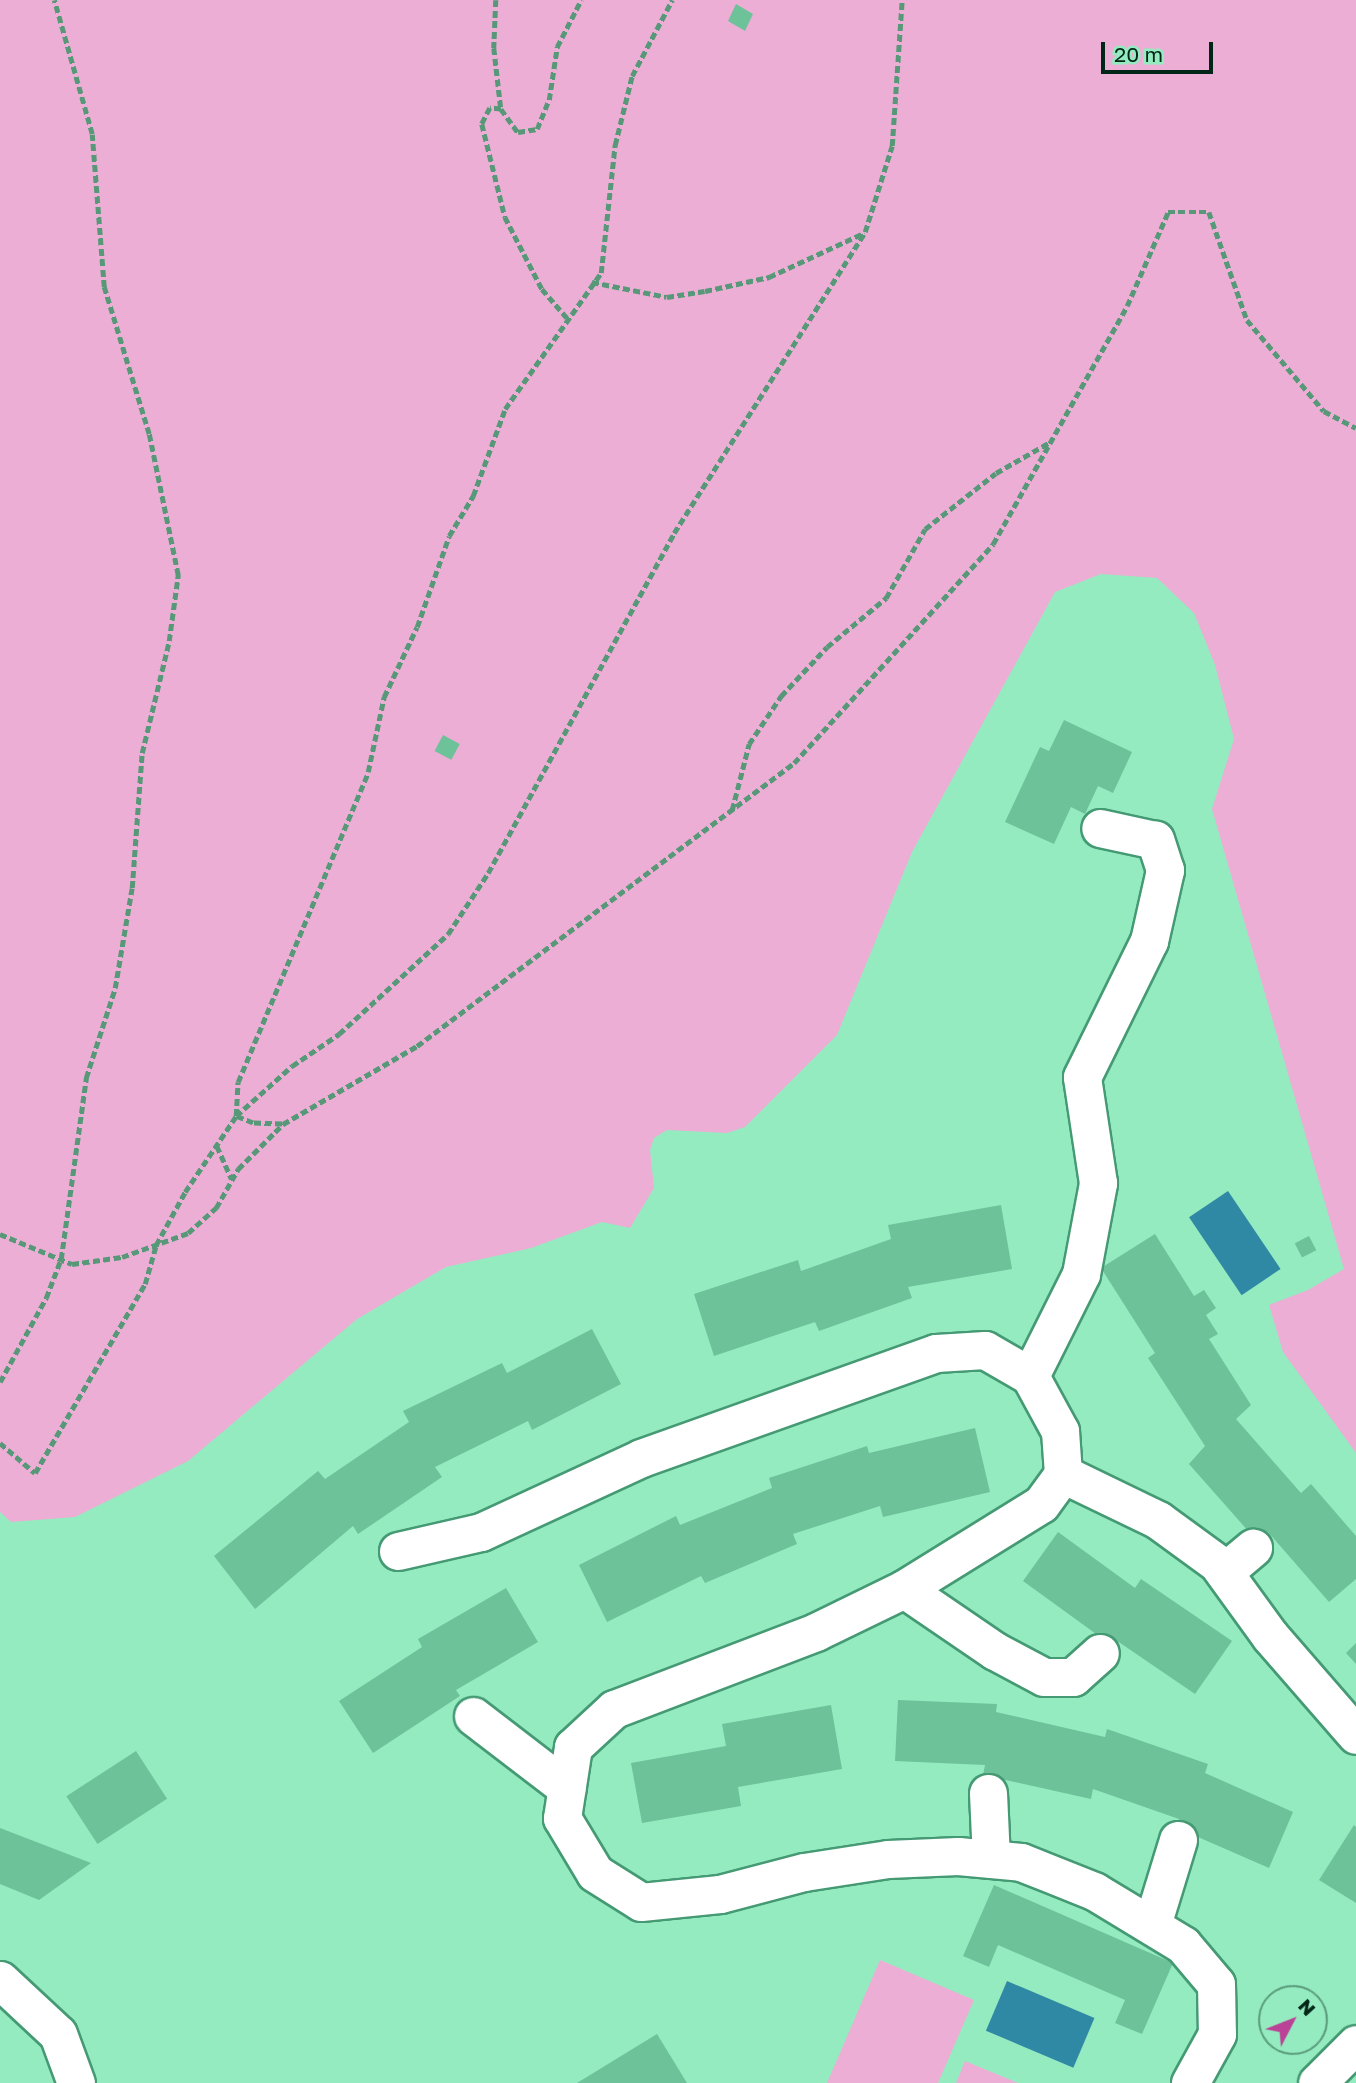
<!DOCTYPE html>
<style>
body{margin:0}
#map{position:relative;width:1356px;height:2083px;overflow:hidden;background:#95ebc0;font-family:"Golos Text",sans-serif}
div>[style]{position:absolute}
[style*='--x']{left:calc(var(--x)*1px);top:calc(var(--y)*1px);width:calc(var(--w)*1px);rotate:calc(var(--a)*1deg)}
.green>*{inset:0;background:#ecaed4}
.water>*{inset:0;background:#3089a4;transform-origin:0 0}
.building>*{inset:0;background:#6dc299;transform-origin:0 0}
.path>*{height:4.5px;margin-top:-2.25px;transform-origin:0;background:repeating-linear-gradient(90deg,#569878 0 7px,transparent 0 10.5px)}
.roads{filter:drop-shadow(2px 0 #459a74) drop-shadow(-2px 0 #459a74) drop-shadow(0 2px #459a74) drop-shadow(0 -2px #459a74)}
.minor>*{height:37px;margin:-18.5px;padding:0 18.5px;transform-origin:18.5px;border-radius:18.5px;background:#fff}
span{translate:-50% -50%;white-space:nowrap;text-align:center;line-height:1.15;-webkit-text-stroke:7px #95ebc0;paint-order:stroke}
.north{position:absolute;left:1258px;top:1985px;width:70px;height:70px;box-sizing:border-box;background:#95ebc0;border:2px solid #5a9c7c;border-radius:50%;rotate:48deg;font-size:19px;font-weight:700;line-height:28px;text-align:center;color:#012617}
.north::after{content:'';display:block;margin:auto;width:24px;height:32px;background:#bb4397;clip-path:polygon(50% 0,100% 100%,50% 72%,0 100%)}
.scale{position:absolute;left:1101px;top:42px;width:112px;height:32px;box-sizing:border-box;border:4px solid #012617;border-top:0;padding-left:9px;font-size:21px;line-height:24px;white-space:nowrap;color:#012617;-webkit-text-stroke:5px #95ebc0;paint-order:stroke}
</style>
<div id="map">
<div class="green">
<div style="clip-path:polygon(0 0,1356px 0,1356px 1453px,1283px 1352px,1269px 1305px,1308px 1290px,1344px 1269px,1212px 809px,1234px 739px,1215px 665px,1194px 613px,1157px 578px,1101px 574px,1055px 592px,912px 852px,837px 1035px,745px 1127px,727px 1133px,667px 1130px,654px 1138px,650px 1150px,654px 1188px,630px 1228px,602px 1222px,531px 1248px,446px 1267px,357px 1319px,188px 1461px,75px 1517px,11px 1522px,0 1512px)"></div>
<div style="clip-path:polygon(880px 1960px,974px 2000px,938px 2083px,827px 2083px)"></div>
<div style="clip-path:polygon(965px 2061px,1018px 2083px,956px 2083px)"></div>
</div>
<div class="water">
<div style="left:1228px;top:1191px;width:94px;height:47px;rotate:56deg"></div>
<div style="left:1007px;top:1981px;width:95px;height:54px;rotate:23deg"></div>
</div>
<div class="building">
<div style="clip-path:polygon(736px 4px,753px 14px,745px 31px,728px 21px)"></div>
<div style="clip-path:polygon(1064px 720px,1132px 752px,1113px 793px,1098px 786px,1085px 814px,1071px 807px,1054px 844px,1005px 822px,1040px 747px,1049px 751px)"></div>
<div style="left:443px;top:735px;width:19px;height:18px;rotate:28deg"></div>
<div style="clip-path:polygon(1001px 1205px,1012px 1269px,908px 1287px,912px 1298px,819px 1331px,815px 1322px,714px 1356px,694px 1294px,798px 1260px,801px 1271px,891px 1239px,888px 1225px)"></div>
<div style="clip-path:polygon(1155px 1234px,1194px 1296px,1204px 1290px,1216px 1308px,1206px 1315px,1218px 1334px,1209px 1339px,1251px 1405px,1236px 1419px,1301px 1493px,1311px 1484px,1356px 1536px,1356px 1579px,1329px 1602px,1268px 1532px,1257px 1541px,1189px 1464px,1205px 1446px,1148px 1358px,1155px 1353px,1101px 1268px)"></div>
<div style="left:1309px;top:1236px;width:16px;height:16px;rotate:63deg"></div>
<div style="clip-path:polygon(592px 1329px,621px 1384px,532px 1430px,528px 1421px,435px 1467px,442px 1477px,358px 1534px,353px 1526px,255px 1609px,214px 1556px,318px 1471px,325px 1479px,409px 1422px,403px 1411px,502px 1363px,507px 1373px)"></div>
<div style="clip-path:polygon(975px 1428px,990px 1492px,883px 1517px,880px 1506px,793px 1534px,797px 1544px,705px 1583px,701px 1576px,607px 1622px,579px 1565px,676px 1516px,680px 1525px,772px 1488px,769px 1478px,867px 1446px,869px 1453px)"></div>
<div style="clip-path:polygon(1058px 1532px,1135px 1588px,1141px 1579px,1232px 1641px,1195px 1694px,1107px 1634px,1103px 1639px,1023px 1581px)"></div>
<div style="clip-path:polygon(506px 1588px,538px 1642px,456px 1690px,460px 1696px,373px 1753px,339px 1701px,422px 1647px,418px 1639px)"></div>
<div style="clip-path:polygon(1356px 1643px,1356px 1664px,1346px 1653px)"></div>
<div style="clip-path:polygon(898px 1700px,997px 1704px,996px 1712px,1105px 1737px,1107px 1729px,1208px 1764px,1205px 1773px,1293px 1812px,1269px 1868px,1175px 1827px,1179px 1819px,1093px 1789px,1091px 1799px,983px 1775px,985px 1765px,895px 1761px)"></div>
<div style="clip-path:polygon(831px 1705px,842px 1769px,738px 1787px,741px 1806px,642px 1823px,631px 1763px,726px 1746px,722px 1724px)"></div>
<div style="left:136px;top:1751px;width:57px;height:83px;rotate:57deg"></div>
<div style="clip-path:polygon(1354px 1825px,1356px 1827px,1356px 1903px,1319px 1880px)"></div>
<div style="clip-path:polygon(0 1828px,91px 1863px,39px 1900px,0 1884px)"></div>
<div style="clip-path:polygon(994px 1885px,1173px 1963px,1142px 2034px,1115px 2023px,1125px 2000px,998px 1945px,989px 1967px,963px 1956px)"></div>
<div style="clip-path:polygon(657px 2034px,687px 2083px,577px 2083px)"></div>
</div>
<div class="path">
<div style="--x:496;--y:0;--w:48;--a:92.4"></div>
<div style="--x:494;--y:48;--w:61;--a:83.5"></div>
<div style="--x:501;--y:109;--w:29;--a:54"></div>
<div style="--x:518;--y:132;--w:19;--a:-9"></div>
<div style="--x:537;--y:129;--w:31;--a:-68"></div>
<div style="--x:549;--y:100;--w:54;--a:-81.4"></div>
<div style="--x:557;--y:47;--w:53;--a:-62.9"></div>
<div style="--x:501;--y:109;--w:11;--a:-175"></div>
<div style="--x:490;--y:108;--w:18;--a:117"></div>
<div style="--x:482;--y:124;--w:96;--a:76.1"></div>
<div style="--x:505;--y:217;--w:81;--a:62.8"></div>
<div style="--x:542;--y:289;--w:38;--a:49"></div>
<div style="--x:592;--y:282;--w:76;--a:11.3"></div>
<div style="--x:667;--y:297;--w:38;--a:-9"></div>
<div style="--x:705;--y:291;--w:66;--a:-12.3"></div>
<div style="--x:769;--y:277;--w:105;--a:-24.9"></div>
<div style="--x:732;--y:810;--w:68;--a:-75.6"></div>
<div style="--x:749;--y:744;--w:58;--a:-56.3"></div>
<div style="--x:781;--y:696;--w:67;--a:-46.8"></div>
<div style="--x:827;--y:647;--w:77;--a:-39.7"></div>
<div style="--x:886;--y:598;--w:79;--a:-60.5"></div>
<div style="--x:925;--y:529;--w:90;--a:-38.3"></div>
<div style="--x:996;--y:473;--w:62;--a:-29.9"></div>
<div style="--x:282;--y:1124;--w:29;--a:-178"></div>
<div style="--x:253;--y:1123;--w:18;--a:-158"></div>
<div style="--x:236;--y:1116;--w:75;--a:-41.8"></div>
<div style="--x:292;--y:1066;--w:57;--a:-34.2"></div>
<div style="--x:339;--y:1034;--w:148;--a:-42.5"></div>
<div style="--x:448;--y:934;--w:73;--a:-56.7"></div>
<div style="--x:488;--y:873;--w:388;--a:-61.3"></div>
<div style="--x:674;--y:533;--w:356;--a:-57.6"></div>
<div style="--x:865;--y:232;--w:90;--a:-72.6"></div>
<div style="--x:892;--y:146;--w:146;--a:-86.1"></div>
<div style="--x:217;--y:1146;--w:36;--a:66"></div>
<div style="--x:0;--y:1234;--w:78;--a:22.6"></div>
<div style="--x:72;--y:1264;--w:50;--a:-8"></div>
<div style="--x:122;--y:1257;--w:70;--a:-20"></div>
<div style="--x:188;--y:1233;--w:38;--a:-42"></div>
<div style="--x:216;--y:1208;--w:45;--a:-60.6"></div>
<div style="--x:238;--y:1169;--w:64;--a:-45"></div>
<div style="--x:283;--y:1124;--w:155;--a:-30.2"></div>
<div style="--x:417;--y:1046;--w:471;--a:-36.9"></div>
<div style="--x:794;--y:763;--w:296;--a:-47.7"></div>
<div style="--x:993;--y:544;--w:273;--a:-60.6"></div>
<div style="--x:1127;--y:306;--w:103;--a:-66.4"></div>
<div style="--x:1168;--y:212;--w:41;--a:0"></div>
<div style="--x:1209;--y:212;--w:114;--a:70.6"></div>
<div style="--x:1247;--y:320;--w:119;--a:49.8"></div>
<div style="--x:1324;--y:411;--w:36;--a:28"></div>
<div style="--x:0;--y:1382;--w:96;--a:-61.3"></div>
<div style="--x:46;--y:1298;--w:42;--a:-69"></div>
<div style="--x:61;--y:1259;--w:183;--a:-82.1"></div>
<div style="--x:86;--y:1078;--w:95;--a:-72.1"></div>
<div style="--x:115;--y:988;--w:101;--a:-80.4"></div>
<div style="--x:132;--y:888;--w:135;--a:-85.8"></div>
<div style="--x:142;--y:753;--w:115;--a:-76.4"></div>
<div style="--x:169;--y:641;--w:67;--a:-82.2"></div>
<div style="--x:178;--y:575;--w:144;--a:-101.6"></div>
<div style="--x:149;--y:434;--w:154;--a:-107"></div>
<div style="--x:104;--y:287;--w:153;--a:-94.5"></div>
<div style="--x:92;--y:134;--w:139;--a:-105.8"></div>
<div style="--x:0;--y:1443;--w:46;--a:40.6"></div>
<div style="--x:35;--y:1473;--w:219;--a:-59.8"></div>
<div style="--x:145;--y:1284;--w:41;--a:-74.2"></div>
<div style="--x:156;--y:1245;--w:60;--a:-61.3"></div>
<div style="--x:185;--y:1192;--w:92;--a:-56.1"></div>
<div style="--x:236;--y:1116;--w:34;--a:-87"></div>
<div style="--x:238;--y:1082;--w:336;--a:-67.2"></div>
<div style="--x:368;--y:772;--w:77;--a:-78"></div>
<div style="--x:384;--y:697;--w:77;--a:-64.8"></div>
<div style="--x:417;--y:627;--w:96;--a:-70.6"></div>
<div style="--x:449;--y:536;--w:47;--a:-59"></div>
<div style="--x:473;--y:496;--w:93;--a:-69.8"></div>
<div style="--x:505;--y:409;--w:166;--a:-54.8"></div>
<div style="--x:601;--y:273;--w:129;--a:-83.8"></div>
<div style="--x:615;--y:145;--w:71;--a:-76.2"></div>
<div style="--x:632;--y:76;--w:86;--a:-62.2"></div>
</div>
<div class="roads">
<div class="minor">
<div style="--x:1030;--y:1376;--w:114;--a:-63.4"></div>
<div style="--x:1081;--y:1274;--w:93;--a:-79.4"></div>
<div style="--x:1098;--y:1183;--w:107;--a:-98.6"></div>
<div style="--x:1082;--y:1077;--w:152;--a:-63.8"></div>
<div style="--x:1149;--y:941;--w:73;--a:-77.3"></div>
<div style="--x:1165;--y:870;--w:32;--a:-108"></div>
<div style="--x:1155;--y:840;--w:56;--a:-167.7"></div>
<div style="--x:1063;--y:1474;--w:106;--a:25.8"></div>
<div style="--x:1158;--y:1520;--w:73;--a:36.1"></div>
<div style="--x:1217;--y:1563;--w:90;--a:54"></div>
<div style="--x:1270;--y:1636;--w:131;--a:49"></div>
<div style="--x:398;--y:1551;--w:85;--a:-12.9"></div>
<div style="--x:481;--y:1532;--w:176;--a:-24.8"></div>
<div style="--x:641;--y:1458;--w:313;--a:-19.6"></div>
<div style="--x:936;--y:1353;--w:49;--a:-3.5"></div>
<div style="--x:985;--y:1350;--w:52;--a:30"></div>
<div style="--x:1030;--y:1376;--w:63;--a:61.4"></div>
<div style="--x:1060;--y:1431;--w:43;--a:86"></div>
<div style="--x:1063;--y:1474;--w:37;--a:126"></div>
<div style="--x:1041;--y:1504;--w:161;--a:148.2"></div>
<div style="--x:904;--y:1589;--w:98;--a:154"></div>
<div style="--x:816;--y:1632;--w:216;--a:159.1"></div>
<div style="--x:614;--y:1709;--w:56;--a:137.2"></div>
<div style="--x:573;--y:1747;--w:72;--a:98.8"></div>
<div style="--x:562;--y:1818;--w:64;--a:59"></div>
<div style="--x:595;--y:1873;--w:54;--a:32.2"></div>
<div style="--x:641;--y:1902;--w:79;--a:-5.8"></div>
<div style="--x:720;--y:1894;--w:87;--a:-14.7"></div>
<div style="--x:804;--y:1872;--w:85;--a:-8.8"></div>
<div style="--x:888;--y:1859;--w:70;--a:-2.5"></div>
<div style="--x:958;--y:1856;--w:63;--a:5.4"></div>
<div style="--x:1021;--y:1862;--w:79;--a:21.7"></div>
<div style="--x:1094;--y:1891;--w:104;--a:31.2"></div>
<div style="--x:1183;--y:1945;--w:51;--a:49.8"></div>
<div style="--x:1216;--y:1984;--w:50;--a:88.9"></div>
<div style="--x:1217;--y:2034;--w:56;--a:118.9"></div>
<div style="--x:1224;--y:1572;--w:38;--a:-40"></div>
<div style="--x:904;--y:1589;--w:110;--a:34.3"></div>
<div style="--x:995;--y:1651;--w:55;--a:28"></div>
<div style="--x:1044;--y:1677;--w:29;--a:0"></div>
<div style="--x:1073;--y:1677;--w:36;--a:-42"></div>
<div style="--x:473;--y:1716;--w:118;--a:37.5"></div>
<div style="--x:988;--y:1793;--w:66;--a:87.4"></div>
<div style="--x:1152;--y:1925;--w:89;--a:-73"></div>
<div style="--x:0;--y:1980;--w:79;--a:43"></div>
<div style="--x:58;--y:2034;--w:52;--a:69.8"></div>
<div style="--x:1317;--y:2083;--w:55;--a:-45"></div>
</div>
</div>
<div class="north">N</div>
<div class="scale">20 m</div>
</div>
